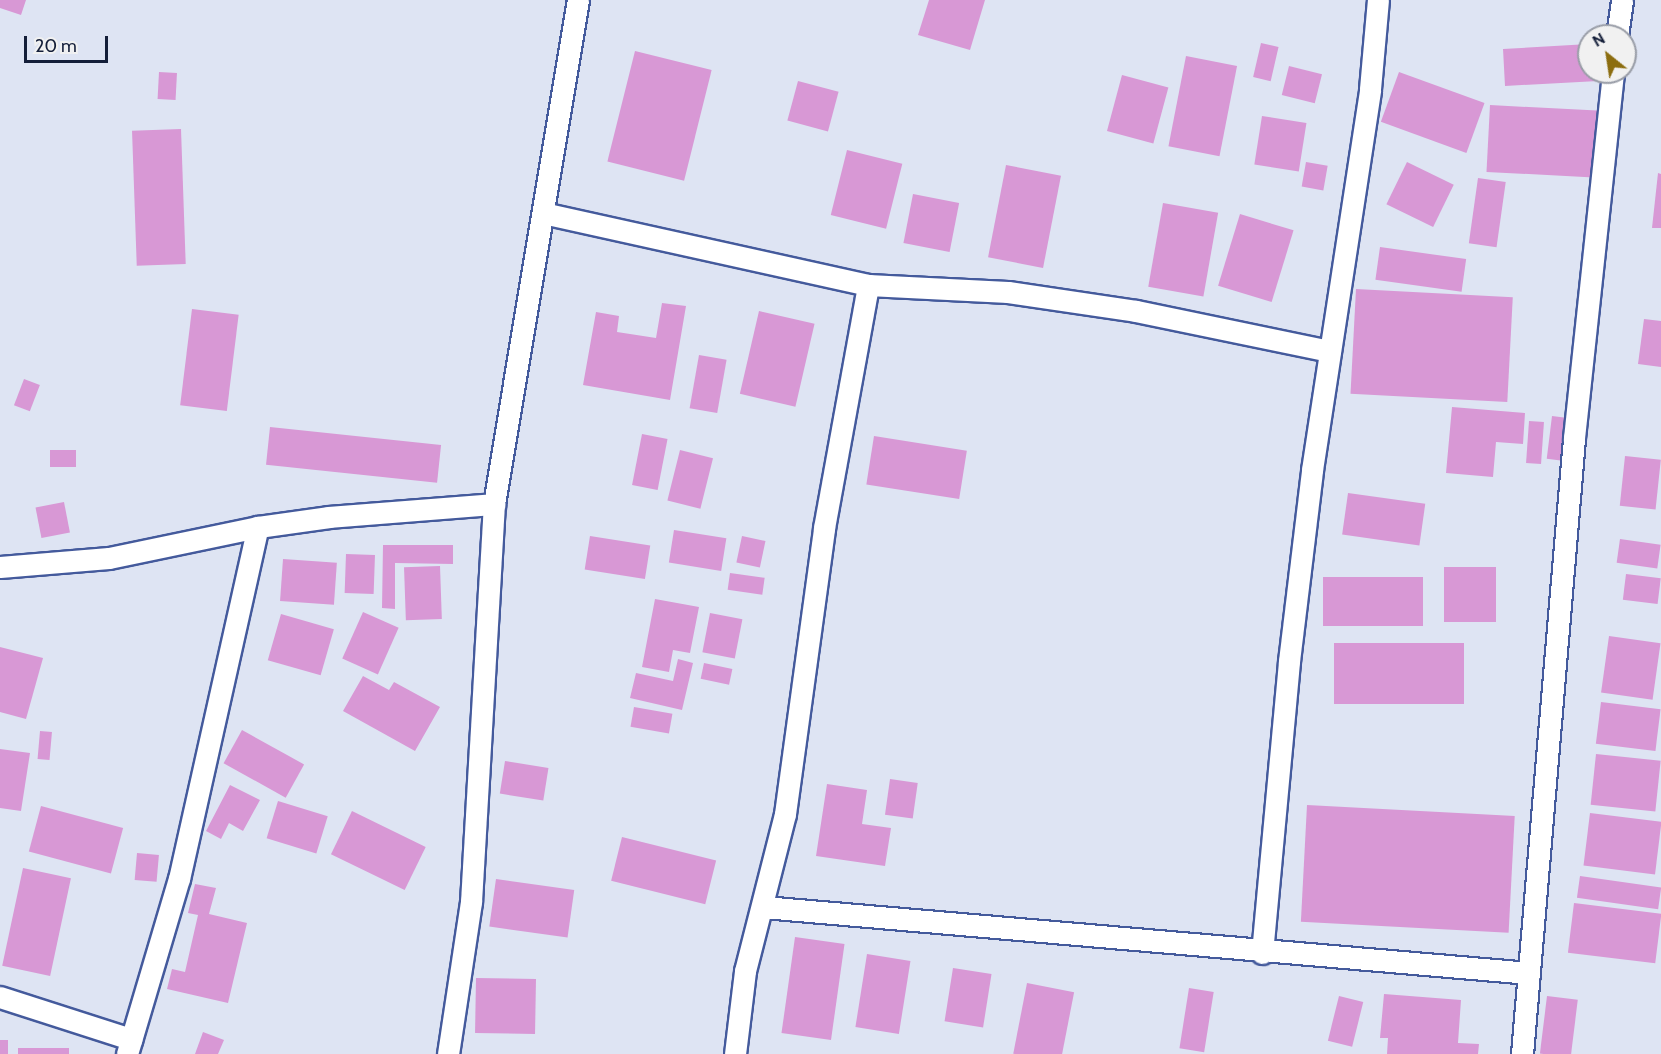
<!DOCTYPE html>
<style>
body{margin:0}
#map{position:relative;width:1661px;height:1054px;overflow:hidden;background:#dee4f3;font-family:Cabin,sans-serif}
div>[style]{position:absolute}
[style*='--x']{left:calc(var(--x)*1px);top:calc(var(--y)*1px);width:calc(var(--w)*1px);rotate:calc(var(--a)*1deg)}
.building>*{inset:0;background:#d898d5;transform-origin:0 0}
.roads{filter:drop-shadow(2px 0 #445a9c) drop-shadow(-2px 0 #445a9c) drop-shadow(0 2px #445a9c) drop-shadow(0 -2px #445a9c)}
.minor>*{height:21px;margin:-10.5px;padding:0 10.5px;transform-origin:10.5px;border-radius:10.5px;background:#fff}
span{translate:-50% -50%;white-space:nowrap;text-align:center;line-height:1.15;-webkit-text-stroke:6px #f1f1f1;paint-order:stroke}
.north{position:absolute;left:1577px;top:24px;width:60px;height:60px;box-sizing:border-box;background:#f1f1f1;border:2px solid #999da7;border-radius:50%;rotate:330deg;font-size:16px;font-weight:700;line-height:24px;text-align:center;color:#141e39}
.north::after{content:'';display:block;margin:auto;width:21px;height:27px;background:#8c6d0f;clip-path:polygon(50% 0,100% 100%,50% 72%,0 100%)}
.scale{position:absolute;left:24px;top:36px;width:84px;height:27px;box-sizing:border-box;border:3px solid #141e39;border-top:0;padding-left:8px;font-size:18px;line-height:21px;white-space:nowrap;color:#141e39;-webkit-text-stroke:4px #f1f1f1;paint-order:stroke}
</style>
<div id="map">
<div class="building">
<div style="clip-path:polygon(0 0,26px 0,21px 15px,0 8px)"></div>
<div style="clip-path:polygon(929px 0,985px 0,970px 50px,918px 35px)"></div>
<div style="left:1261px;top:43px;width:18px;height:35px;rotate:13deg"></div>
<div style="clip-path:polygon(1589px 44px,1589px 72px,1598px 72px,1598px 81px,1505px 86px,1503px 49px)"></div>
<div style="left:635px;top:51px;width:79px;height:114px;rotate:14deg"></div>
<div style="left:1186px;top:56px;width:52px;height:92px;rotate:11deg"></div>
<div style="left:1289px;top:66px;width:34px;height:30px;rotate:14deg"></div>
<div style="left:159px;top:72px;width:18px;height:27px;rotate:3deg"></div>
<div style="left:1399px;top:72px;width:91px;height:53px;rotate:20deg"></div>
<div style="left:1122px;top:75px;width:48px;height:58px;rotate:15deg"></div>
<div style="left:798px;top:81px;width:42px;height:41px;rotate:15deg"></div>
<div style="left:1490px;top:105px;width:112px;height:67px;rotate:3deg"></div>
<div style="left:1262px;top:116px;width:45px;height:49px;rotate:9deg"></div>
<div style="left:181px;top:129px;width:135px;height:49px;rotate:88deg"></div>
<div style="left:847px;top:150px;width:57px;height:67px;rotate:14deg"></div>
<div style="left:1306px;top:162px;width:22px;height:25px;rotate:10deg"></div>
<div style="left:1407px;top:162px;width:52px;height:47px;rotate:26deg"></div>
<div style="left:1006px;top:165px;width:56px;height:94px;rotate:11deg"></div>
<div style="clip-path:polygon(1658px 173px,1661px 174px,1661px 228px,1652px 228px)"></div>
<div style="left:1478px;top:178px;width:28px;height:66px;rotate:8deg"></div>
<div style="left:913px;top:194px;width:47px;height:50px;rotate:11deg"></div>
<div style="left:1163px;top:203px;width:56px;height:85px;rotate:10deg"></div>
<div style="left:1240px;top:214px;width:56px;height:75px;rotate:17deg"></div>
<div style="left:1380px;top:247px;width:87px;height:33px;rotate:8deg"></div>
<div style="left:1356px;top:289px;width:157px;height:105px;rotate:3deg"></div>
<div style="clip-path:polygon(662px 303px,686px 306px,670px 400px,583px 385px,596px 312px,619px 316px,617px 332px,656px 338px)"></div>
<div style="left:192px;top:309px;width:47px;height:97px;rotate:7deg"></div>
<div style="left:759px;top:311px;width:57px;height:85px;rotate:13deg"></div>
<div style="clip-path:polygon(1644px 319px,1661px 321px,1661px 367px,1638px 364px)"></div>
<div style="left:699px;top:355px;width:28px;height:54px;rotate:10deg"></div>
<div style="left:24px;top:379px;width:17px;height:28px;rotate:21deg"></div>
<div style="clip-path:polygon(1452px 407px,1525px 413px,1523px 444px,1496px 442px,1493px 477px,1446px 473px)"></div>
<div style="left:1552px;top:416px;width:16px;height:43px;rotate:7deg"></div>
<div style="left:1529px;top:421px;width:15px;height:42px;rotate:4deg"></div>
<div style="left:270px;top:427px;width:172px;height:38px;rotate:6deg"></div>
<div style="left:642px;top:434px;width:26px;height:52px;rotate:11deg"></div>
<div style="left:874px;top:436px;width:94px;height:49px;rotate:9deg"></div>
<div style="left:50px;top:450px;width:26px;height:17px"></div>
<div style="left:680px;top:450px;width:34px;height:52px;rotate:14deg"></div>
<div style="left:1625px;top:456px;width:36px;height:50px;rotate:6deg"></div>
<div style="left:1348px;top:493px;width:78px;height:42px;rotate:8deg"></div>
<div style="left:64px;top:502px;width:31px;height:29px;rotate:79deg"></div>
<div style="left:674px;top:530px;width:53px;height:33px;rotate:9deg"></div>
<div style="left:590px;top:536px;width:61px;height:34px;rotate:9deg"></div>
<div style="left:742px;top:536px;width:24px;height:27px;rotate:12deg"></div>
<div style="left:1620px;top:539px;width:41px;height:24px;rotate:8deg"></div>
<div style="clip-path:polygon(383px 545px,453px 545px,453px 564px,395px 563px,395px 609px,382px 608px)"></div>
<div style="left:346px;top:554px;width:29px;height:39px;rotate:2deg"></div>
<div style="left:283px;top:559px;width:54px;height:42px;rotate:4deg"></div>
<div style="left:440px;top:566px;width:53px;height:36px;rotate:88deg"></div>
<div style="left:1444px;top:567px;width:52px;height:55px"></div>
<div style="left:730px;top:573px;width:35px;height:17px;rotate:8deg"></div>
<div style="left:1626px;top:574px;width:35px;height:26px;rotate:7deg"></div>
<div style="left:1423px;top:577px;width:49px;height:100px;rotate:90deg"></div>
<div style="clip-path:polygon(655px 599px,699px 607px,690px 653px,673px 650px,669px 672px,642px 667px)"></div>
<div style="left:363px;top:612px;width:39px;height:51px;rotate:24deg"></div>
<div style="left:710px;top:613px;width:33px;height:40px;rotate:11deg"></div>
<div style="left:281px;top:614px;width:55px;height:48px;rotate:16deg"></div>
<div style="left:1609px;top:636px;width:52px;height:57px;rotate:8deg"></div>
<div style="left:1464px;top:643px;width:61px;height:130px;rotate:90deg"></div>
<div style="clip-path:polygon(0 647px,43px 658px,26px 719px,0 712px)"></div>
<div style="clip-path:polygon(678px 659px,693px 663px,682px 710px,630px 698px,636px 673px,673px 681px)"></div>
<div style="left:704px;top:663px;width:29px;height:16px;rotate:12deg"></div>
<div style="clip-path:polygon(363px 676px,389px 690px,394px 682px,440px 707px,415px 751px,343px 711px)"></div>
<div style="left:1601px;top:702px;width:60px;height:42px;rotate:7deg"></div>
<div style="left:634px;top:707px;width:39px;height:20px;rotate:10deg"></div>
<div style="left:242px;top:730px;width:71px;height:38px;rotate:29deg"></div>
<div style="left:40px;top:731px;width:12px;height:28px;rotate:5deg"></div>
<div style="clip-path:polygon(0 749px,30px 753px,21px 811px,0 808px)"></div>
<div style="left:1596px;top:754px;width:65px;height:51px;rotate:6deg"></div>
<div style="left:505px;top:761px;width:44px;height:33px;rotate:9deg"></div>
<div style="left:890px;top:779px;width:28px;height:36px;rotate:8deg"></div>
<div style="clip-path:polygon(827px 784px,867px 790px,862px 824px,891px 828px,885px 866px,816px 856px)"></div>
<div style="clip-path:polygon(230px 785px,260px 800px,243px 831px,229px 823px,221px 839px,206px 831px)"></div>
<div style="left:278px;top:801px;width:52px;height:39px;rotate:17deg"></div>
<div style="left:1307px;top:805px;width:208px;height:117px;rotate:3deg"></div>
<div style="left:41px;top:806px;width:85px;height:47px;rotate:15deg"></div>
<div style="left:352px;top:811px;width:82px;height:48px;rotate:26deg"></div>
<div style="left:1590px;top:813px;width:72px;height:53px;rotate:7deg"></div>
<div style="left:622px;top:837px;width:97px;height:45px;rotate:14deg"></div>
<div style="left:137px;top:853px;width:22px;height:27px;rotate:5deg"></div>
<div style="left:23px;top:868px;width:49px;height:100px;rotate:12deg"></div>
<div style="left:1580px;top:876px;width:82px;height:22px;rotate:8deg"></div>
<div style="left:496px;top:879px;width:79px;height:48px;rotate:8deg"></div>
<div style="clip-path:polygon(195px 884px,216px 888px,209px 914px,247px 923px,228px 1003px,167px 989px,172px 969px,185px 972px,198px 915px,188px 913px)"></div>
<div style="left:1574px;top:903px;width:88px;height:50px;rotate:7deg"></div>
<div style="left:795px;top:937px;width:50px;height:97px;rotate:8deg"></div>
<div style="left:867px;top:954px;width:44px;height:74px;rotate:9deg"></div>
<div style="left:953px;top:968px;width:39px;height:54px;rotate:9deg"></div>
<div style="left:476px;top:978px;width:60px;height:55px;rotate:1deg"></div>
<div style="left:1027px;top:983px;width:48px;height:72px;rotate:11deg"></div>
<div style="left:1189px;top:988px;width:25px;height:61px;rotate:9deg"></div>
<div style="clip-path:polygon(1384px 994px,1461px 1000px,1458px 1043px,1479px 1044px,1478px 1054px,1387px 1054px,1388px 1038px,1380px 1038px)"></div>
<div style="left:1339px;top:996px;width:25px;height:46px;rotate:14deg"></div>
<div style="left:1547px;top:996px;width:31px;height:58px;rotate:7deg"></div>
<div style="clip-path:polygon(203px 1032px,224px 1040px,218px 1054px,195px 1054px)"></div>
<div style="left:0;top:1040px;width:8px;height:14px"></div>
<div style="left:18px;top:1048px;width:51px;height:6px"></div>
</div>
<div class="roads">
<div class="minor">
<div style="--x:1617;--y:36;--w:36;--a:-82"></div>
<div style="--x:543;--y:213;--w:333;--a:12.5"></div>
<div style="--x:868;--y:285;--w:140;--a:2.9"></div>
<div style="--x:1008;--y:292;--w:129;--a:8.4"></div>
<div style="--x:1136;--y:311;--w:198;--a:11.7"></div>
<div style="--x:0;--y:567;--w:109;--a:-4.7"></div>
<div style="--x:109;--y:558;--w:152;--a:-11.8"></div>
<div style="--x:258;--y:527;--w:72;--a:-8"></div>
<div style="--x:329;--y:517;--w:166;--a:-4.5"></div>
<div style="--x:763;--y:907;--w:769;--a:4.92"></div>
<div style="--x:1262;--y:953;--w:293;--a:-84.7"></div>
<div style="--x:1289;--y:661;--w:192;--a:-83.1"></div>
<div style="--x:1312;--y:470;--w:385;--a:-81.3"></div>
<div style="--x:1370;--y:89;--w:89;--a:-84.9"></div>
<div style="--x:0;--y:997;--w:138;--a:17.8"></div>
<div style="--x:127;--y:1054;--w:183;--a:-73.5"></div>
<div style="--x:179;--y:879;--w:361;--a:-77.4"></div>
<div style="--x:448;--y:1054;--w:154;--a:-81.4"></div>
<div style="--x:471;--y:902;--w:399;--a:-86.7"></div>
<div style="--x:494;--y:504;--w:511;--a:-80.54"></div>
<div style="--x:735;--y:1054;--w:84;--a:-83.1"></div>
<div style="--x:745;--y:971;--w:162;--a:-75.7"></div>
<div style="--x:785;--y:814;--w:289;--a:-82.2"></div>
<div style="--x:824;--y:528;--w:247;--a:-79.7"></div>
<div style="--x:1522;--y:1054;--w:618;--a:-85.17"></div>
<div style="--x:1574;--y:438;--w:368;--a:-83.9"></div>
</div>
</div>
<div class="north">N</div>
<div class="scale">20 m</div>
</div>
